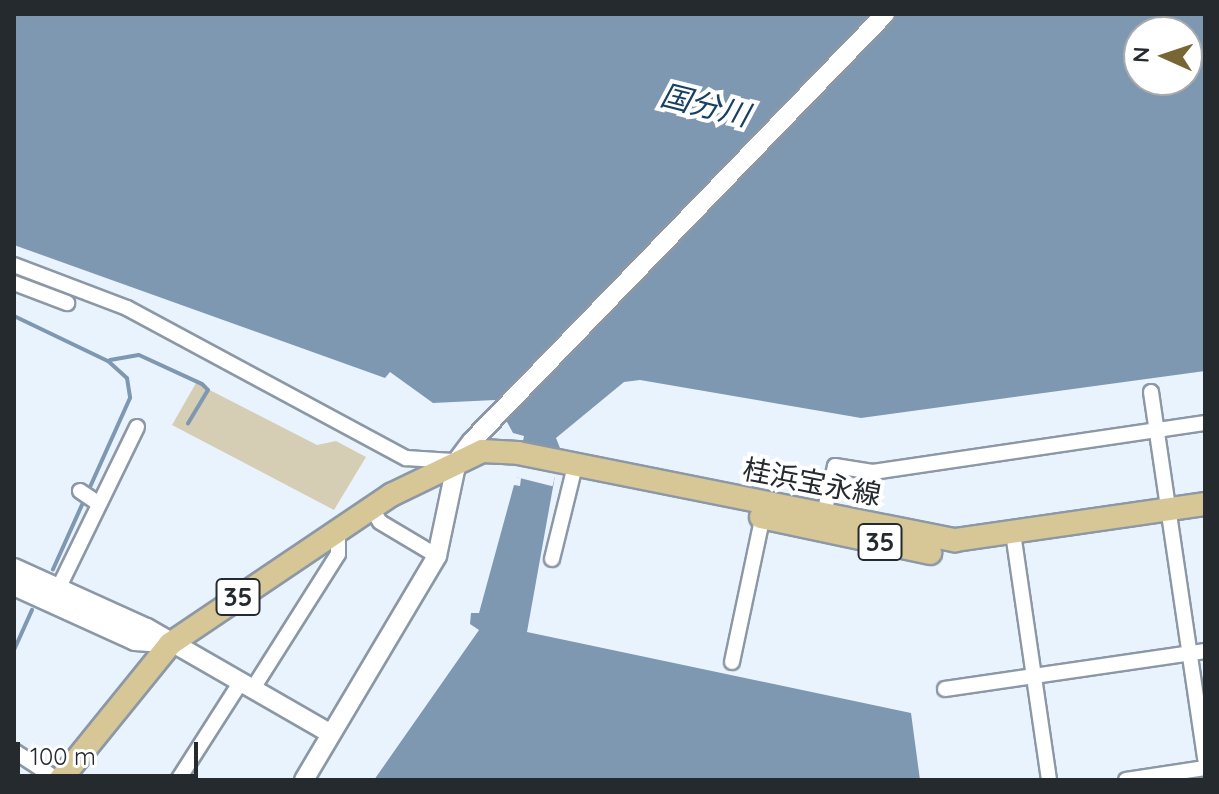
<!DOCTYPE html>
<meta charset="utf-8">
<style>
body{margin:0}
#map{position:relative;width:1219px;height:794px;overflow:hidden;background:#e9f3fe;font-family:Quicksand,"Noto Sans JP",sans-serif}
div>[style]{position:absolute}
[style*='--x']{left:calc(var(--x)*1px);top:calc(var(--y)*1px);width:calc(var(--w)*1px);rotate:calc(var(--a)*1deg)}
.green>*{inset:0;background:#d6cdb5}
.water>*{inset:0;background:#7f98b2}
.pier>*{inset:0;background:#e9f3fe;transform-origin:0 0}
.stream>*{height:4px;margin:-2px;padding:0 2px;transform-origin:2px;border-radius:2px;background:#7f98b2}
.roads{filter:drop-shadow(2px 0 #8c98a5) drop-shadow(-2px 0 #8c98a5) drop-shadow(0 2px #8c98a5) drop-shadow(0 -2px #8c98a5)}
.minor>*{height:14px;margin:-7px;padding:0 7px;transform-origin:7px;border-radius:7px;background:#fff}
.tertiary>*{height:18px;margin:-9px;padding:0 9px;transform-origin:9px;border-radius:9px;background:#fff}
.primary>*{height:22px;margin:-11px;padding:0 11px;transform-origin:11px;border-radius:11px;background:#d7c797}
span{translate:-50% -50%;white-space:nowrap;text-align:center;line-height:1.15;-webkit-text-stroke:8px #fff;paint-order:stroke}
.shield-label span{padding:2px 6px;background:#fff;border:2px solid;border-radius:6px;-webkit-text-stroke-width:0}
.shield-label{font-size:26px;color:#252a2f;font-weight:700}
.street-label{font-size:28px;color:#252a2f}
.water-label{font-size:30px;color:#184065;font-style:italic}
.frame{position:absolute;inset:0;border:16px solid #252a2f;pointer-events:none}
.north{position:absolute;left:1123px;top:16px;width:80px;height:80px;box-sizing:border-box;background:#fff;border:2px solid #a8aaac;border-radius:50%;rotate:273deg;font-size:22px;font-weight:700;line-height:32px;text-align:center;color:#252a2f}
.north::after{content:'';display:block;margin:auto;width:28px;height:36px;background:#786735;clip-path:polygon(50% 0,100% 100%,50% 72%,0 100%)}
.scale{position:absolute;left:16px;top:742px;width:182px;height:36px;box-sizing:border-box;border:4px solid #252a2f;border-top:0;padding-left:10px;font-size:24px;line-height:28px;white-space:nowrap;color:#252a2f;-webkit-text-stroke:6px #fff;paint-order:stroke}
</style>
<div id="map">
<div class="green">
<div style="clip-path:polygon(196px 383px,317px 445px,336px 441px,366px 457px,334px 510px,172px 425px)"></div>
</div>
<div class="water">
<div style="clip-path:polygon(evenodd,14px 14px,1205px 14px,1205px 371px,861px 418px,640px 380px,624px 382px,556px 438px,560px 448px,527px 632px,911px 713px,920px 780px,374px 780px,479px 630px,470px 624px,471px 613px,479px 613px,514px 485px,520px 486px,521px 478px,516px 477px,524px 436px,513px 433px,495px 400px,433px 403px,390px 372px,385px 378px,14px 245px,14px 14px,1139px 32px,1187px 32px,1187px 80px,1139px 80px,1139px 32px)"></div>
</div>
<div class="pier">
<div style="left:520px;top:443px;width:42px;height:34px;rotate:14deg"></div>
</div>
<div class="stream">
<div style="--x:14;--y:316;--w:104;--a:25.6"></div>
<div style="--x:108;--y:361;--w:25;--a:42"></div>
<div style="--x:127;--y:378;--w:20;--a:81"></div>
<div style="--x:130;--y:398;--w:188;--a:114.2"></div>
<div style="--x:110;--y:360;--w:29;--a:-10"></div>
<div style="--x:139;--y:355;--w:69;--a:24.7"></div>
<div style="--x:202;--y:384;--w:8;--a:45"></div>
<div style="--x:208;--y:390;--w:39;--a:121"></div>
<div style="--x:14;--y:650;--w:44;--a:-65.8"></div>
</div>
<div class="roads">
<div class="minor">
<div style="--x:14;--y:265;--w:121;--a:20.8"></div>
<div style="--x:127;--y:308;--w:317;--a:28.3"></div>
<div style="--x:406;--y:458;--w:47;--a:3.7"></div>
<div style="--x:14;--y:283;--w:57;--a:20.7"></div>
<div style="--x:1151;--y:392;--w:371;--a:81.6"></div>
<div style="--x:80;--y:491;--w:23;--a:34"></div>
<div style="--x:371;--y:507;--w:17;--a:59"></div>
<div style="--x:380;--y:522;--w:66;--a:30.8"></div>
<div style="--x:822;--y:522;--w:57;--a:-76.9"></div>
<div style="--x:835;--y:466;--w:38;--a:9"></div>
<div style="--x:873;--y:472;--w:336;--a:-8.4"></div>
<div style="--x:1013;--y:533;--w:250;--a:81.7"></div>
<div style="--x:552;--y:559;--w:96;--a:-76.1"></div>
<div style="--x:59;--y:587;--w:178;--a:-64"></div>
<div style="--x:732;--y:662;--w:155;--a:-78.1"></div>
<div style="--x:945;--y:689;--w:263;--a:-8.3"></div>
<div style="--x:252;--y:690;--w:161;--a:-57.7"></div>
<div style="--x:338;--y:554;--w:25;--a:-90"></div>
<div style="--x:14;--y:751;--w:53;--a:33.4"></div>
<div style="--x:178;--y:780;--w:115;--a:-57.4"></div>
<div style="--x:1126;--y:780;--w:80;--a:-8.6"></div>
</div>
<div class="tertiary">
<div style="--x:14;--y:568;--w:146;--a:24.3"></div>
<div style="--x:147;--y:628;--w:212;--a:29.9"></div>
<div style="--x:14;--y:586;--w:133;--a:24.4"></div>
<div style="--x:135;--y:641;--w:32;--a:4"></div>
<div style="--x:304;--y:780;--w:261;--a:-59.3"></div>
<div style="--x:437;--y:556;--w:97;--a:-78.1"></div>
<div style="--x:457;--y:461;--w:25;--a:-53"></div>
<div style="--x:472;--y:441;--w:594;--a:-45.95"></div>
</div>
<div class="primary">
<div style="--x:761;--y:517;--w:173;--a:12"></div>
<div style="--x:60;--y:780;--w:175;--a:-51"></div>
<div style="--x:170;--y:644;--w:267;--a:-34"></div>
<div style="--x:391;--y:495;--w:101;--a:-25.8"></div>
<div style="--x:482;--y:451;--w:36;--a:3"></div>
<div style="--x:518;--y:453;--w:446;--a:11.3"></div>
<div style="--x:955;--y:540;--w:253;--a:-8.2"></div>
</div>
</div>
<div class="shield-label">
<span style="left:880px;top:542px">35</span>
<span style="left:238px;top:597px">35</span>
</div>
<div class="street-label">
<span style="left:812px;top:482px;rotate:11deg">桂浜宝永線</span>
</div>
<div class="water-label">
<span style="left:705px;top:105px;rotate:14deg">国分川</span>
</div>
<div class="frame"></div>
<div class="north">N</div>
<div class="scale">100 m</div>
</div>
